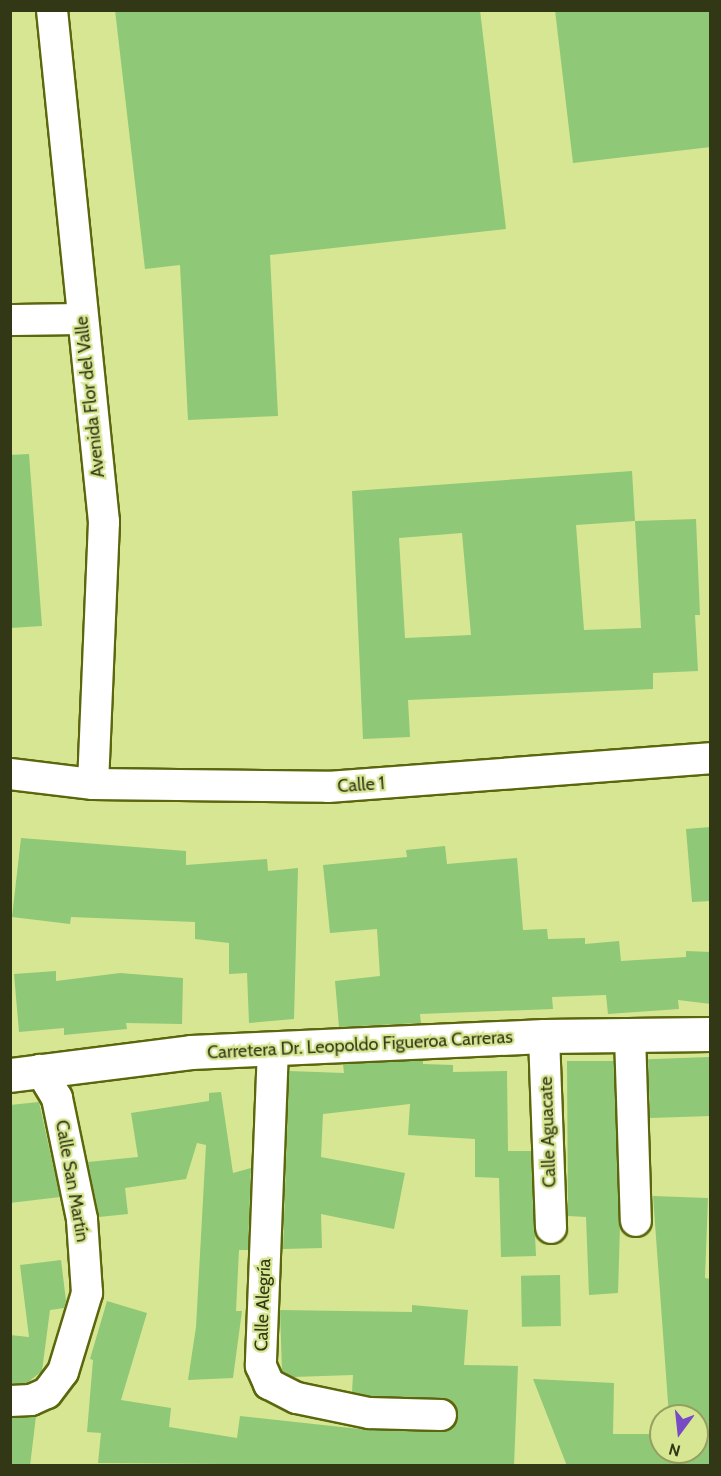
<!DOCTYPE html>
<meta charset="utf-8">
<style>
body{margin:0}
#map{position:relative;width:721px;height:1476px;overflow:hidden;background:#d7e693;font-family:Cabin,sans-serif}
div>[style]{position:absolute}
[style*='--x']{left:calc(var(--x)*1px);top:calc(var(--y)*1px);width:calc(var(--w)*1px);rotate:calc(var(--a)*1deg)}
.building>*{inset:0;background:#8fc877;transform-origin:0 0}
.roads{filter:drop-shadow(2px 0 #5c670d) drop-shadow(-2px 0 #5c670d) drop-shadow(0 2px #5c670d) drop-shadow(0 -2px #5c670d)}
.minor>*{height:30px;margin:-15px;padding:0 15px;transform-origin:15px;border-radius:15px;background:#fff}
.tertiary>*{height:33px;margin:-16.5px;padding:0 16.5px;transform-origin:16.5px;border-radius:16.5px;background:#fff}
span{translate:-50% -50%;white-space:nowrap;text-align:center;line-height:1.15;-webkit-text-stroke:4.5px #d7e693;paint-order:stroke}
.street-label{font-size:18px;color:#323715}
.frame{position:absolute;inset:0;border:12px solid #323715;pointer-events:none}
.north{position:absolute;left:649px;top:1404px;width:60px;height:60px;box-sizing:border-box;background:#d7e693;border:2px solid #95a061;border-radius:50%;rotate:195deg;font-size:16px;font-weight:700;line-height:24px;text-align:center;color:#323715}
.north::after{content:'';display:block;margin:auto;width:21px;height:27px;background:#784ac3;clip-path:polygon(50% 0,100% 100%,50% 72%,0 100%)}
</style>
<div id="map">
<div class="building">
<div style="clip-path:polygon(115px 10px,480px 10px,506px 229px,270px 255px,278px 416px,188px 420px,180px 265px,145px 269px)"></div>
<div style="clip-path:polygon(555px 10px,711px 10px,711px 147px,573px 163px)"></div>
<div style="clip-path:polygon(29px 454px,42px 626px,10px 628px,10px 455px)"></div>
<div style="clip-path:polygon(evenodd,632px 471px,635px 521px,696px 519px,700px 615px,695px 615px,698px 671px,653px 673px,653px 689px,408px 700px,410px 737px,363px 739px,352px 491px,632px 471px,635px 521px,641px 628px,584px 630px,576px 525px,635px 521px,632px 471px,462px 533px,471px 635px,405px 638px,399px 538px,462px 533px)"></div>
<div style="clip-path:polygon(711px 827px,711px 901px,692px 902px,686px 829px)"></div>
<div style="clip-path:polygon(21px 838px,186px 851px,186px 865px,267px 859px,268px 871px,298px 868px,294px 1019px,249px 1023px,247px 973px,229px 974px,229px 943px,195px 939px,195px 922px,71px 917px,70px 924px,12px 917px)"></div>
<div style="clip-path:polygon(445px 846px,447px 864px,517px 858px,523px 930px,547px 929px,548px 939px,585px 938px,585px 944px,619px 941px,621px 961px,686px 957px,686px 951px,711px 952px,711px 1004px,678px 1000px,679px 1009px,608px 1014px,606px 995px,552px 997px,553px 1009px,420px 1014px,421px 1023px,339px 1027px,335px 981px,380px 976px,377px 929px,330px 933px,323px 865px,407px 857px,406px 850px)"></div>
<div style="clip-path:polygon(56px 971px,56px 981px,120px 973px,183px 978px,182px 1024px,126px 1023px,127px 1029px,64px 1035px,64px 1028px,19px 1032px,14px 974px)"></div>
<div style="left:709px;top:1057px;width:59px;height:61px;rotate:88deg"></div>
<div style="clip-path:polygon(423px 1060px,423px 1064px,453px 1065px,453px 1072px,507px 1071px,508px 1151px,531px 1151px,536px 1256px,501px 1257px,499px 1178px,475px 1177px,475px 1139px,408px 1135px,410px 1104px,323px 1114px,321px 1157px,405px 1173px,394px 1229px,321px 1214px,322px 1248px,283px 1249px,289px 1071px,344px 1073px,343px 1064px)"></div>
<div style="clip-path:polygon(567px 1061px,614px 1061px,620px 1226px,618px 1293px,589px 1295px,586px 1217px,568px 1216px)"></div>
<div style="clip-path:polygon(221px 1092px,233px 1173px,251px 1168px,248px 1250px,239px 1250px,236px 1311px,242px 1311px,233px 1378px,188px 1380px,196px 1327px,206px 1145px,197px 1143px,186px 1179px,125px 1188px,128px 1214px,99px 1217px,88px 1162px,138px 1157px,131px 1113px,209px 1101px,209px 1093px)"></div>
<div style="clip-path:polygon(39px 1102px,60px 1197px,10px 1203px,10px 1105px)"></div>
<div style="clip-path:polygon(653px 1196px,708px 1198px,705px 1278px,711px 1279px,711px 1466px,567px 1466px,533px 1379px,614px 1383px,613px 1434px,661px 1434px,661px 1452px,697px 1452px,697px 1416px,669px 1416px)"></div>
<div style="clip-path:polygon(61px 1260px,66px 1301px,64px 1308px,50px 1310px,42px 1371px,27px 1383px,10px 1384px,10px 1335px,29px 1337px,20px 1265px)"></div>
<div style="left:560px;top:1275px;width:51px;height:39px;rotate:89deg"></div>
<div style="clip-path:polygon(107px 1301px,147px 1313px,121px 1400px,171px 1408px,169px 1427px,237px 1438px,240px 1416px,369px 1430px,450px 1430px,458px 1415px,450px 1400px,371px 1396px,352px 1392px,353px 1375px,293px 1377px,282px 1371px,280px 1310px,412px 1312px,412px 1305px,468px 1310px,464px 1365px,518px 1366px,514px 1466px,98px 1463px,101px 1433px,87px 1432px,93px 1360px,90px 1359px)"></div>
<div style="clip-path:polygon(36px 1416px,30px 1466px,10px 1466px,10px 1418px)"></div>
</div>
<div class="roads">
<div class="minor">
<div style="--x:52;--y:10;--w:515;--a:84.2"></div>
<div style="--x:104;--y:522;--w:262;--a:92.4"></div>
<div style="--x:10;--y:320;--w:71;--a:-0.8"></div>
<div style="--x:10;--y:774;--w:84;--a:6.9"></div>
<div style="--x:93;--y:784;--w:235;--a:0.7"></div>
<div style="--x:328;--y:787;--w:383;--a:-4.3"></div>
<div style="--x:630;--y:1035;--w:186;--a:88.2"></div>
<div style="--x:544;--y:1036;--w:192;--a:87.9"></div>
<div style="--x:273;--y:1048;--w:318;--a:92.2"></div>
<div style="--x:261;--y:1366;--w:20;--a:66"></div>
<div style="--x:269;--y:1384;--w:31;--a:27"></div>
<div style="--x:297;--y:1398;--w:74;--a:11.8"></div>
<div style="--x:369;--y:1413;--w:72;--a:1.6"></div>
<div style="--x:10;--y:1401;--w:21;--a:-3"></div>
<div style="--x:31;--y:1400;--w:17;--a:-24"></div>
<div style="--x:47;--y:1393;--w:26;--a:-53"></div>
<div style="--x:63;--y:1372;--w:83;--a:-73.1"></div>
<div style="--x:87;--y:1293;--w:74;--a:-93.9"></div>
<div style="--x:82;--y:1219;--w:124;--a:-101.7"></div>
<div style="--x:57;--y:1098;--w:33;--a:-121"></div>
</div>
<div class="tertiary">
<div style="--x:10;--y:1075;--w:182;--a:-7.2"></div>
<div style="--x:191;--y:1052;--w:353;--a:-2.6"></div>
<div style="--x:544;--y:1036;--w:166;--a:-0.7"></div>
</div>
</div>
<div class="street-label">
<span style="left:90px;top:397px;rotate:-96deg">Avenida Flor del Valle</span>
<span style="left:361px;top:785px;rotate:-4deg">Calle 1</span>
<span style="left:360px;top:1045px;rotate:-3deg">Carretera Dr. Leopoldo Figueroa Carreras</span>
<span style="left:548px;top:1132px;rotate:-92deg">Calle Aguacate</span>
<span style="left:72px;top:1181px;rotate:80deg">Calle San Martín</span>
<span style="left:263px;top:1305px;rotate:-88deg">Calle Alegría</span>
</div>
<div class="frame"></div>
<div class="north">N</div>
</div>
